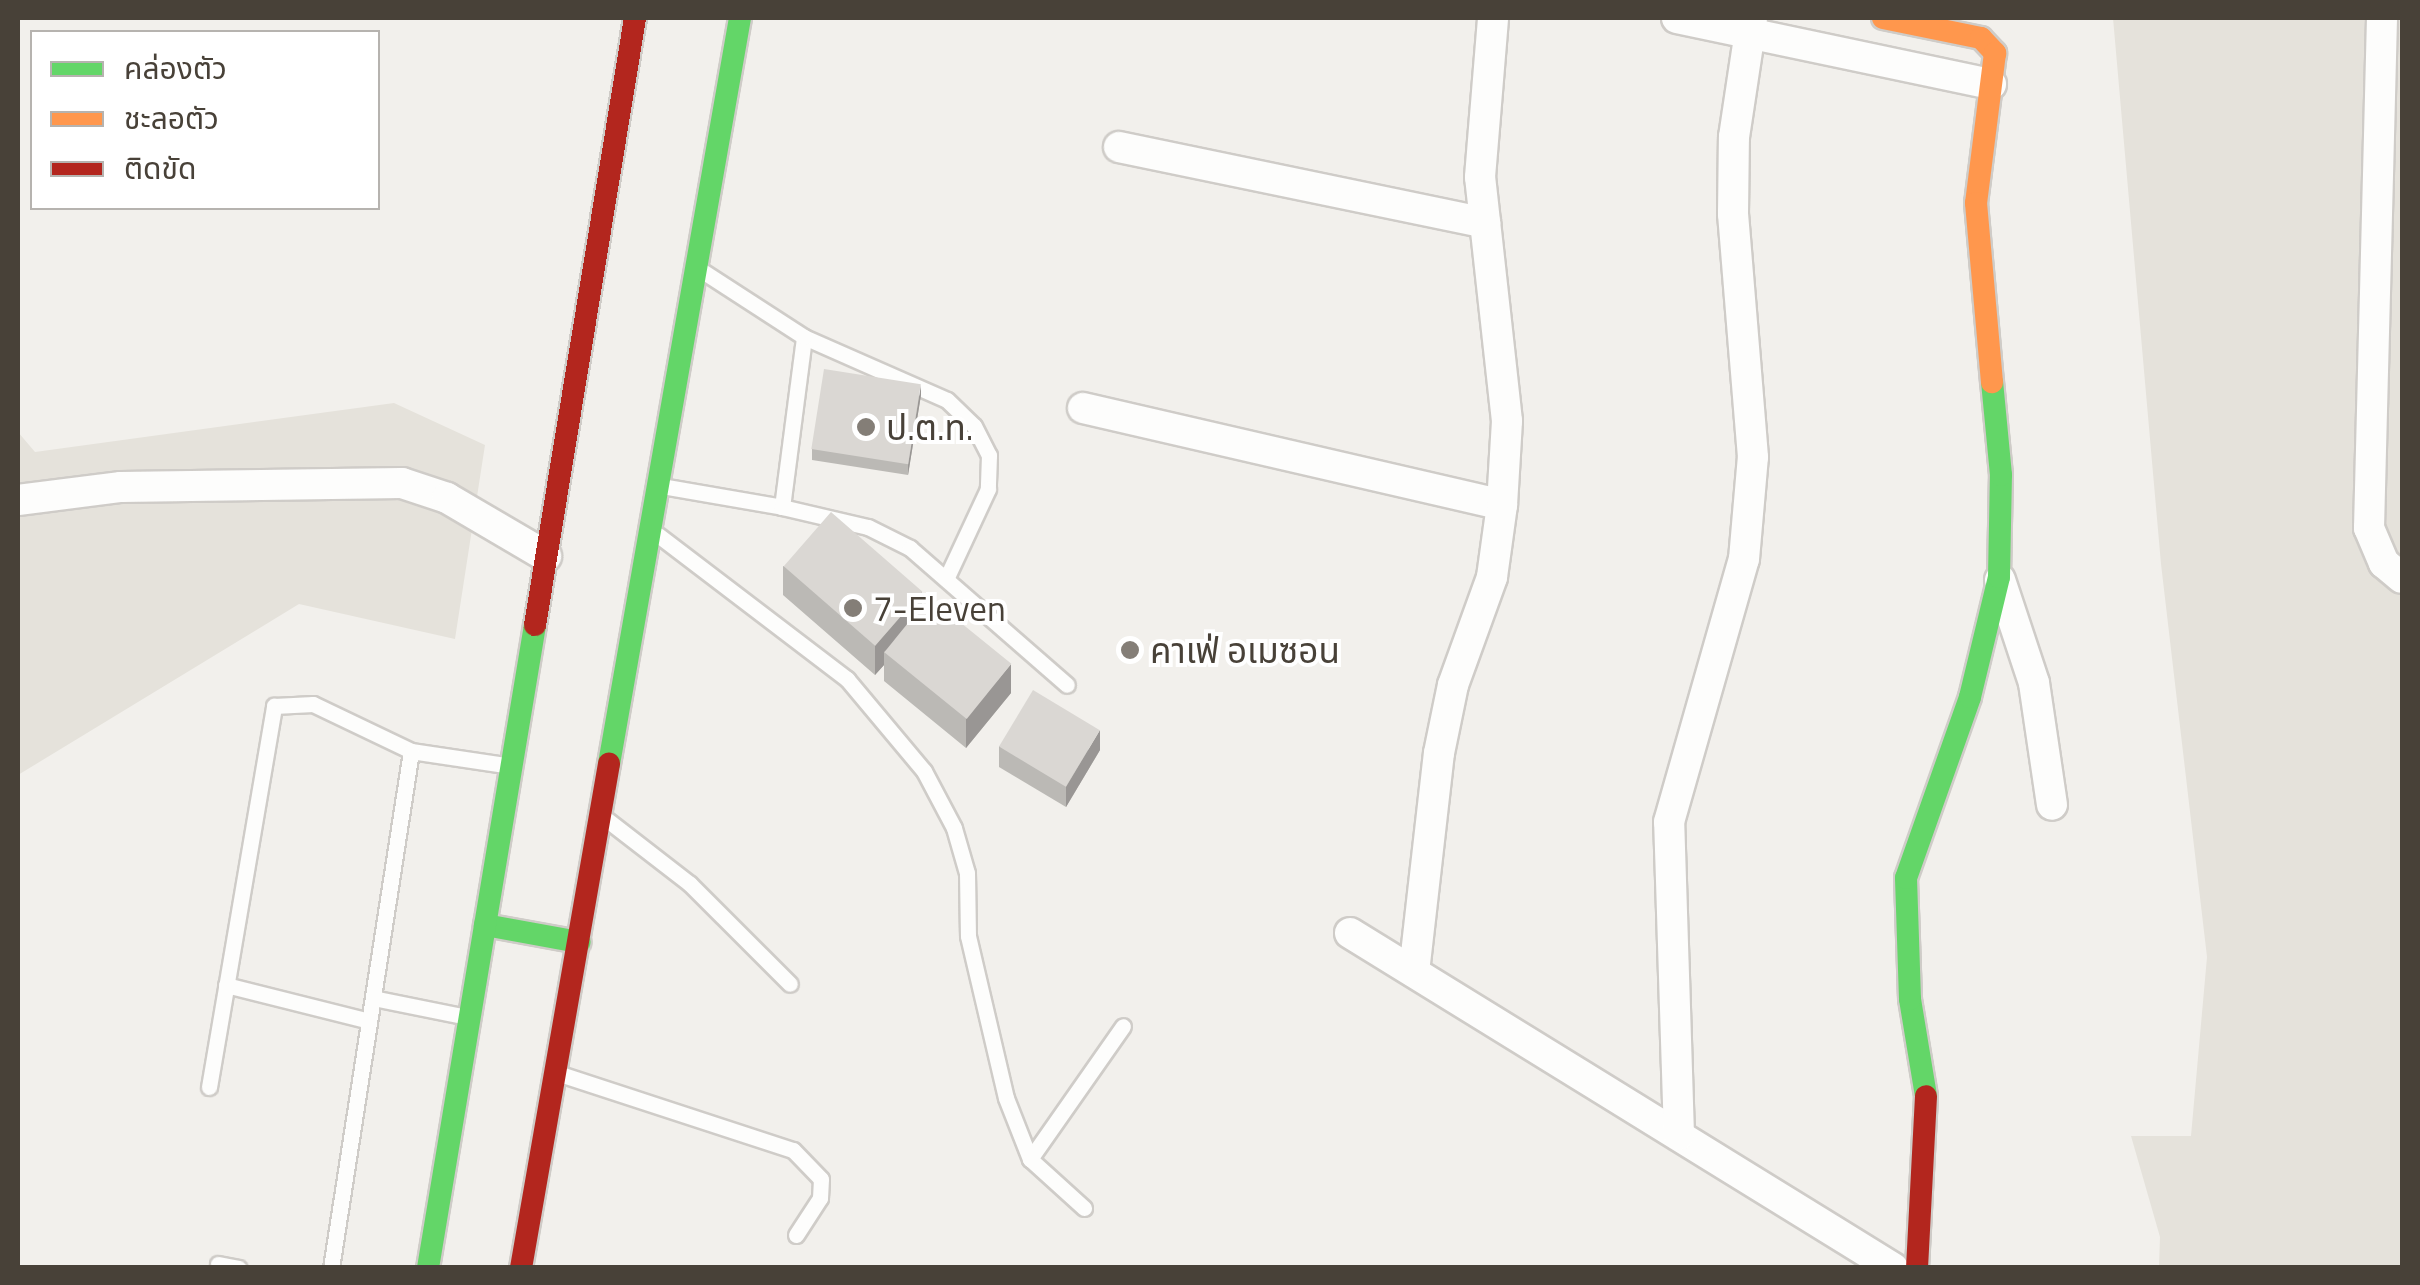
<!DOCTYPE html>
<meta charset="utf-8">
<style>
body{margin:0}
#map{position:relative;width:2420px;height:1285px;overflow:hidden;background:#f2f0ec;font-family:"Titillium Web","Noto Sans Thai",sans-serif}
div>[style]{position:absolute}
[style*='--x']{left:calc(var(--x)*1px);top:calc(var(--y)*1px);width:calc(var(--w)*1px);rotate:calc(var(--a)*1deg)}
.residential>*{inset:0;background:#e5e2db}
.roads{filter:drop-shadow(2px 0 #cfccc8) drop-shadow(-2px 0 #cfccc8) drop-shadow(0 2px #cfccc8) drop-shadow(0 -2px #cfccc8)}
.lane>*{height:15px;margin:-7.5px;padding:0 7.5px;transform-origin:7.5px;border-radius:7.5px;background:#fdfdfc}
.street>*{height:30px;margin:-15px;padding:0 15px;transform-origin:15px;border-radius:15px;background:#fdfdfc}
.fast>*{height:22px;margin:-11px;padding:0 11px;transform-origin:11px;border-radius:11px;background:#63d668}
.slow>*{height:22px;margin:-11px;padding:0 11px;transform-origin:11px;border-radius:11px;background:#ff974d}
.jam>*{height:22px;margin:-11px;padding:0 11px;transform-origin:11px;border-radius:11px;background:#b3261e}
.wall>*{inset:0;background:#bbb9b5}
.shaded-wall>*{inset:0;background:#999694}
.building>*{inset:0;background:#dad7d3;transform-origin:0 0}
.dots>*{width:28px;height:28px;translate:-50% -50%;box-sizing:border-box;border:5px solid #fff;border-radius:50%}
span{translate:-50% -50%;white-space:nowrap;text-align:center;line-height:1.15;-webkit-text-stroke:8px #fff;paint-order:stroke}
.poi-label{font-size:35px;color:#484138}
.left{translate:0 -50%;text-align:left}
.frame{position:absolute;inset:0;border:20px solid #484138;pointer-events:none}
.legend{position:absolute;left:30px;top:30px;width:350px;height:180px;box-sizing:border-box;background:#fff;border:2px solid #b6b3af;margin:0;padding:12px 18px;list-style:none;font-size:30px;color:#484138}
.legend li{display:flex;align-items:center;gap:20px;height:50px}
.legend b{width:50px;border:2px solid #b6b3af}
</style>
<div id="map">
<div class="residential">
<div style="clip-path:polygon(2113px 18px,2402px 18px,2402px 1267px,2159px 1267px,2160px 1237px,2131px 1136px,2191px 1136px,2207px 957px,2161px 564px)"></div>
<div style="clip-path:polygon(394px 403px,485px 445px,455px 639px,299px 604px,18px 775px,18px 432px,35px 452px)"></div>
</div>
<div class="roads">
<div class="lane">
<div style="--x:804;--y:337;--w:156;--a:23.8"></div>
<div style="--x:947;--y:400;--w:37;--a:44"></div>
<div style="--x:974;--y:426;--w:33;--a:63"></div>
<div style="--x:989;--y:455;--w:34;--a:92"></div>
<div style="--x:988;--y:489;--w:99;--a:115"></div>
<div style="--x:661;--y:486;--w:123;--a:9.8"></div>
<div style="--x:782;--y:507;--w:171;--a:-82.6"></div>
<div style="--x:804;--y:337;--w:123;--a:-147"></div>
<div style="--x:782;--y:507;--w:88;--a:13.1"></div>
<div style="--x:868;--y:527;--w:47;--a:26.6"></div>
<div style="--x:910;--y:548;--w:208;--a:41.1"></div>
<div style="--x:658;--y:535;--w:238;--a:37.3"></div>
<div style="--x:847;--y:679;--w:120;--a:50.1"></div>
<div style="--x:924;--y:771;--w:64;--a:62.2"></div>
<div style="--x:954;--y:828;--w:47;--a:73.9"></div>
<div style="--x:967;--y:873;--w:63;--a:89.1"></div>
<div style="--x:968;--y:936;--w:166;--a:76.8"></div>
<div style="--x:1006;--y:1098;--w:66;--a:68.5"></div>
<div style="--x:1030;--y:1159;--w:73;--a:42.2"></div>
<div style="--x:606;--y:819;--w:106;--a:37.7"></div>
<div style="--x:690;--y:884;--w:141;--a:45"></div>
<div style="--x:226;--y:985;--w:147;--a:14.1"></div>
<div style="--x:373;--y:998;--w:91;--a:11.4"></div>
<div style="--x:560;--y:1074;--w:245;--a:18.1"></div>
<div style="--x:793;--y:1150;--w:40;--a:46"></div>
<div style="--x:821;--y:1179;--w:19;--a:93"></div>
<div style="--x:820;--y:1198;--w:44;--a:123"></div>
<div style="--x:209;--y:1087;--w:387;--a:-80.3"></div>
<div style="--x:274;--y:706;--w:39;--a:-3"></div>
<div style="--x:313;--y:704;--w:109;--a:25.6"></div>
<div style="--x:411;--y:751;--w:95;--a:8.5"></div>
<div style="--x:1030;--y:1159;--w:162;--a:-55"></div>
<div style="--x:218;--y:1264;--w:21;--a:11"></div>
<div style="--x:331;--y:1268;--w:523;--a:-81.2"></div>
</div>
<div class="street">
<div style="--x:1677;--y:18;--w:321;--a:11.9"></div>
<div style="--x:2382;--y:18;--w:510;--a:91.46"></div>
<div style="--x:2369;--y:528;--w:38;--a:67"></div>
<div style="--x:2384;--y:563;--w:23;--a:40"></div>
<div style="--x:1119;--y:147;--w:374;--a:11.7"></div>
<div style="--x:1083;--y:408;--w:430;--a:13"></div>
<div style="--x:18;--y:500;--w:104;--a:-7.2"></div>
<div style="--x:121;--y:487;--w:281;--a:-0.8"></div>
<div style="--x:402;--y:483;--w:47;--a:18.4"></div>
<div style="--x:447;--y:498;--w:115;--a:30.4"></div>
<div style="--x:2000;--y:580;--w:108;--a:71.7"></div>
<div style="--x:2034;--y:683;--w:123;--a:81.6"></div>
<div style="--x:1350;--y:933;--w:638;--a:31.67"></div>
<div style="--x:1414;--y:972;--w:220;--a:-83.5"></div>
<div style="--x:1439;--y:753;--w:69;--a:-78.4"></div>
<div style="--x:1453;--y:685;--w:115;--a:-70.1"></div>
<div style="--x:1492;--y:577;--w:73;--a:-82.1"></div>
<div style="--x:1502;--y:505;--w:84;--a:-86.6"></div>
<div style="--x:1507;--y:421;--w:245;--a:-96.3"></div>
<div style="--x:1480;--y:177;--w:160;--a:-85.3"></div>
<div style="--x:1679;--y:1135;--w:313;--a:-91.8"></div>
<div style="--x:1669;--y:822;--w:273;--a:-74.1"></div>
<div style="--x:1744;--y:559;--w:102;--a:-85"></div>
<div style="--x:1753;--y:457;--w:244;--a:-94.7"></div>
<div style="--x:1733;--y:214;--w:77;--a:-89.3"></div>
<div style="--x:1734;--y:137;--w:120;--a:-81.4"></div>
</div>
<div class="fast">
<div style="--x:609;--y:764;--w:757;--a:-80.04"></div>
<div style="--x:485;--y:925;--w:96;--a:10.3"></div>
<div style="--x:1926;--y:1096;--w:98;--a:-99.4"></div>
<div style="--x:1910;--y:999;--w:121;--a:-91.9"></div>
<div style="--x:1906;--y:878;--w:192;--a:-70.5"></div>
<div style="--x:1970;--y:697;--w:123;--a:-76.4"></div>
<div style="--x:1999;--y:577;--w:102;--a:-88.9"></div>
<div style="--x:2001;--y:475;--w:93;--a:-95.5"></div>
<div style="--x:428;--y:1268;--w:652;--a:-80.55"></div>
</div>
<div class="slow">
<div style="--x:1883;--y:18;--w:100;--a:11.5"></div>
<div style="--x:1981;--y:38;--w:21;--a:47"></div>
<div style="--x:1995;--y:53;--w:151;--a:97.2"></div>
<div style="--x:1976;--y:203;--w:180;--a:84.9"></div>
</div>
<div class="jam">
<div style="--x:535;--y:625;--w:615;--a:-80.64"></div>
<div style="--x:521;--y:1268;--w:512;--a:-80.1"></div>
<div style="--x:1917;--y:1268;--w:172;--a:-87"></div>
</div>
</div>
<div class="wall">
<div style="clip-path:polygon(921px 395px,908px 475px,812px 460px,812px 449px)"></div>
<div style="clip-path:polygon(783px 566px,922px 605px,1011px 693px,966px 748px,884px 681px,884px 665px,875px 675px,783px 595px)"></div>
<div style="clip-path:polygon(999px 746px,1100px 750px,1066px 807px,999px 767px)"></div>
</div>
<div class="shaded-wall">
<div style="clip-path:polygon(921px 385px,921px 395px,908px 475px,908px 465px)"></div>
<div style="clip-path:polygon(922px 592px,922px 621px,884px 652px,884px 665px,875px 675px,875px 646px)"></div>
<div style="clip-path:polygon(1011px 664px,1011px 693px,966px 748px,966px 718px)"></div>
<div style="clip-path:polygon(1100px 730px,1100px 750px,1066px 807px,1066px 787px)"></div>
</div>
<div class="building">
<div style="left:824px;top:369px;width:98px;height:81px;rotate:9deg"></div>
<div style="left:831px;top:512px;width:121px;height:72px;rotate:41deg"></div>
<div style="left:929px;top:597px;width:106px;height:71px;rotate:39deg"></div>
<div style="left:1033px;top:690px;width:78px;height:66px;rotate:31deg"></div>
</div>
<div class="dots">
<div style="left:866px;top:427px;background:#847e77"></div>
<div style="left:853px;top:608px;background:#847e77"></div>
<div style="left:1130px;top:650px;background:#847e77"></div>
</div>
<div class="poi-label">
<span class="left" style="left:886px;top:427px">ป.ต.ท.</span>
<span class="left" style="left:873px;top:608px">7-Eleven</span>
<span class="left" style="left:1150px;top:650px">คาเฟ่ อเมซอน</span>
</div>
<div class="frame"></div>
<ul class="legend">
<li><b style="height:12px;background:#63d668"></b>คล่องตัว</li>
<li><b style="height:12px;background:#ff974d"></b>ชะลอตัว</li>
<li><b style="height:12px;background:#b3261e"></b>ติดขัด</li>
</ul>
</div>
